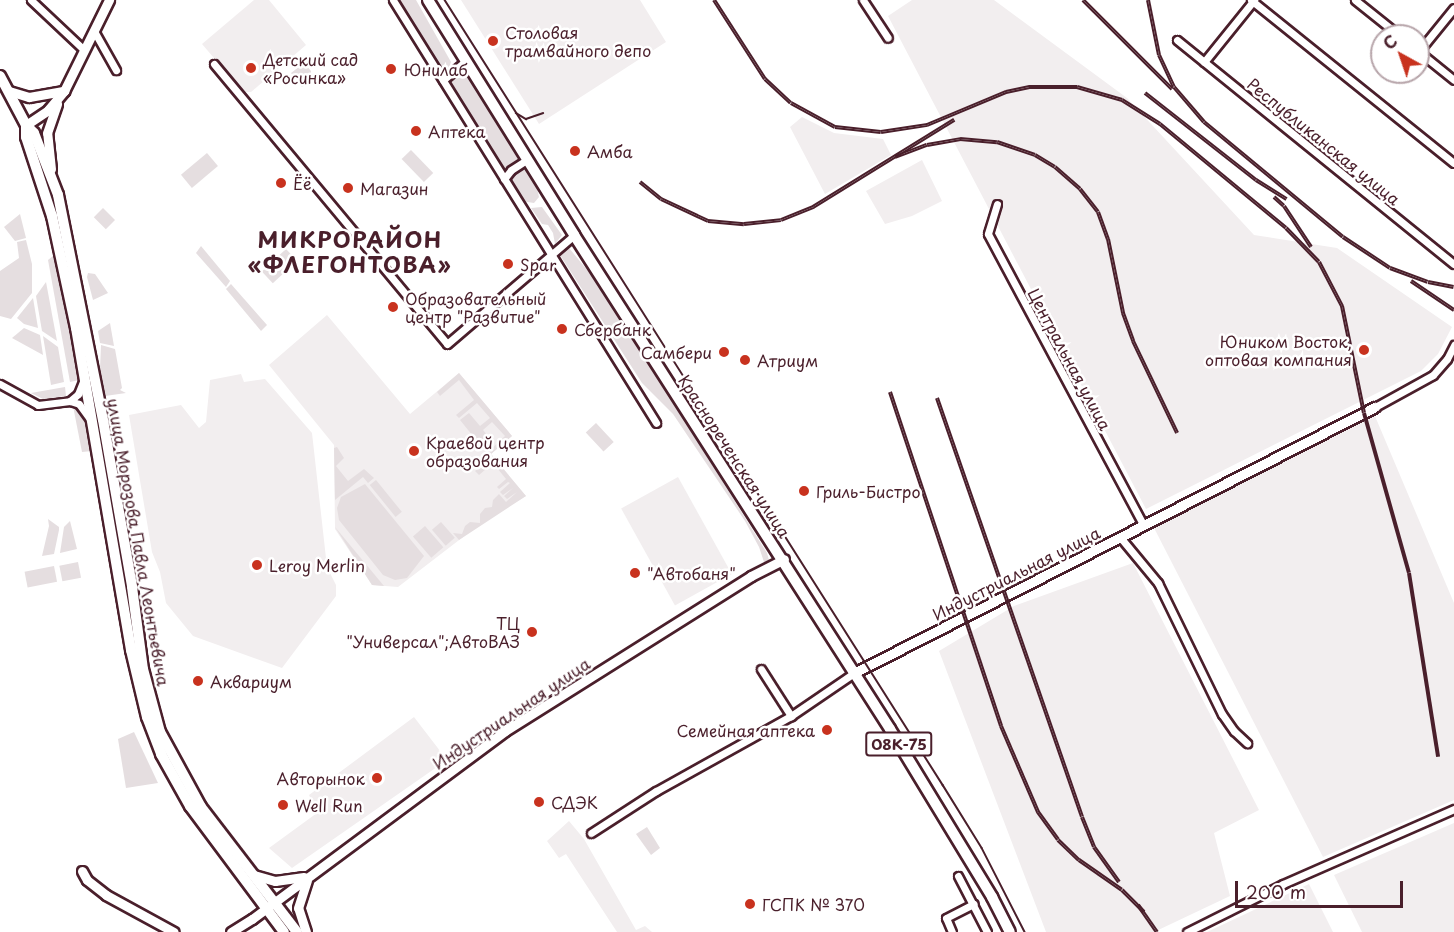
<!DOCTYPE html>
<meta charset="utf-8">
<style>
body{margin:0}
#map{position:relative;width:1454px;height:932px;overflow:hidden;background:#fff;font-family:"Playpen Sans",sans-serif}
div>[style]{position:absolute}
[style*='--x']{left:calc(var(--x)*1px);top:calc(var(--y)*1px);width:calc(var(--w)*1px);rotate:calc(var(--a)*1deg)}
.built>*{inset:0;background:#f2eeef;transform-origin:0 0}
.green>*{inset:0;background:#e5dee0;transform-origin:0 0}
.roads{filter:drop-shadow(2px 0 #4a1f2b) drop-shadow(-2px 0 #4a1f2b) drop-shadow(0 2px #4a1f2b) drop-shadow(0 -2px #4a1f2b)}
.street>*{height:7px;margin:-3.5px;padding:0 3.5px;transform-origin:3.5px;border-radius:3.5px;background:#fff}
.secondary>*{height:9px;margin:-4.5px;padding:0 4.5px;transform-origin:4.5px;border-radius:4.5px;background:#fff}
.primary>*{height:10px;margin:-5px;padding:0 5px;transform-origin:5px;border-radius:5px;background:#fff}
.tram>*{height:1.5px;margin:-0.75px;padding:0 0.75px;transform-origin:0.75px;border-radius:0.75px;background:#4a1f2b}
.rail>*{height:4px;margin-top:-2px;transform-origin:0;background:repeating-linear-gradient(90deg,#fff 0 4.5px,#4a1f2b 0 9px);box-sizing:border-box;border-block:2px solid #4a1f2b}
.dots>*{width:16px;height:16px;translate:-50% -50%;box-sizing:border-box;border:3px solid #fff;border-radius:50%}
span{translate:-50% -50%;white-space:nowrap;text-align:center;line-height:1.15;-webkit-text-stroke:5px #fff;paint-order:stroke}
.shield-label span{padding:2px 4px;background:#fff;border:2px solid;border-radius:4px;-webkit-text-stroke-width:0}
.shield-label{font-size:15px;color:#4a1f2b;font-weight:700}
.poi-label{font-size:16px;color:#4a1f2b}
.left{translate:0 -50%;text-align:left}
.right{translate:-100% -50%;text-align:right}
.street-label{font-size:16px;color:#4a1f2b}
.district-label{font-size:22px;color:#4a1f2b;font-weight:700;letter-spacing:1.5px}
.north{position:absolute;left:1370px;top:24px;width:60px;height:60px;box-sizing:border-box;background:#fff;border:2px solid #b7a5aa;border-radius:50%;rotate:320deg;font-size:16px;font-weight:700;line-height:24px;text-align:center;color:#4a1f2b}
.north::after{content:'';display:block;margin:auto;width:21px;height:27px;background:#c8321e;clip-path:polygon(50% 0,100% 100%,50% 72%,0 100%)}
.scale{position:absolute;left:1235px;top:881px;width:168px;height:27px;box-sizing:border-box;border:3px solid #4a1f2b;border-top:0;padding-left:8px;font-size:18px;line-height:21px;white-space:nowrap;color:#4a1f2b;-webkit-text-stroke:4px #fff;paint-order:stroke}
</style>
<div id="map">
<div class="built">
<div style="clip-path:polygon(254px 0,269px 0,306px 45px,251px 92px,243px 92px,202px 44px)"></div>
<div style="clip-path:polygon(461px 0,640px 0,666px 42px,539px 124px)"></div>
<div style="clip-path:polygon(912px 0,994px 0,1127px 98px,1254px 235px,1337px 248px,1452px 327px,1438px 354px,1421px 371px,1146px 509px,888px 16px)"></div>
<div style="clip-path:polygon(802px 117px,834px 133px,883px 139px,891px 155px,825px 194px,790px 127px)"></div>
<div style="clip-path:polygon(922px 160px,942px 201px,912px 216px,885px 224px,866px 191px)"></div>
<div style="clip-path:polygon(327px 315px,410px 414px,459px 373px,512px 436px,491px 454px,526px 496px,480px 524px,398px 587px,372px 585px,335px 529px,334px 445px,269px 365px)"></div>
<div style="clip-path:polygon(241px 374px,244px 382px,265px 379px,312px 433px,327px 567px,336px 585px,336px 596px,282px 668px,193px 636px,166px 603px,160px 572px,152px 552px,129px 415px,181px 405px,199px 428px,206px 422px,210px 380px)"></div>
<div style="clip-path:polygon(1372px 409px,1454px 603px,1454px 800px,1323px 857px,1152px 524px)"></div>
<div style="left:678px;top:477px;width:111px;height:65px;rotate:61deg"></div>
<div style="clip-path:polygon(1133px 563px,1259px 810px,1214px 833px,1230px 896px,1154px 932px,1046px 932px,939px 651px,1014px 606px)"></div>
<div style="clip-path:polygon(414px 717px,447px 760px,292px 868px,269px 848px,317px 813px,309px 795px)"></div>
<div style="clip-path:polygon(569px 821px,584px 839px,636px 930px,645px 926px,652px 932px,617px 932px,566px 854px,559px 858px,547px 841px)"></div>
<div style="clip-path:polygon(1454px 823px,1454px 932px,1362px 932px,1334px 875px)"></div>
<div style="clip-path:polygon(1309px 884px,1333px 932px,1207px 932px)"></div>
</div>
<div class="green">
<div style="clip-path:polygon(396px 0,416px 0,451px 62px,447px 73px,444px 75px)"></div>
<div style="clip-path:polygon(304px 63px,311px 71px,311px 80px,302px 87px,291px 73px)"></div>
<div style="clip-path:polygon(463px 68px,518px 156px,518px 161px,503px 174px,447px 85px,447px 80px)"></div>
<div style="left:411px;top:150px;width:32px;height:13px;rotate:46deg"></div>
<div style="left:207px;top:153px;width:17px;height:34px;rotate:50deg"></div>
<div style="clip-path:polygon(522px 167px,525px 167px,537px 188px,539px 197px,534px 203px,521px 201px,507px 178px)"></div>
<div style="clip-path:polygon(542px 207px,562px 235px,555px 244px,553px 233px,548px 225px,542px 224px,531px 208px)"></div>
<div style="left:103px;top:208px;width:17px;height:13px;rotate:45deg"></div>
<div style="clip-path:polygon(20px 214px,26px 238px,15px 241px,4px 227px)"></div>
<div style="clip-path:polygon(26px 240px,32px 264px,32px 293px,11px 319px,0 316px,0 271px,19px 258px,17px 242px)"></div>
<div style="clip-path:polygon(201px 246px,230px 281px,226px 287px,196px 253px)"></div>
<div style="clip-path:polygon(569px 248px,602px 288px,767px 553px,769px 560px,765px 565px,759px 547px,745px 521px,673px 414px,642px 383px,560px 255px,560px 250px)"></div>
<div style="left:286px;top:249px;width:16px;height:33px;rotate:47deg"></div>
<div style="clip-path:polygon(53px 256px,68px 307px,79px 380px,70px 382px,48px 260px)"></div>
<div style="clip-path:polygon(88px 273px,95px 274px,108px 293px,93px 300px,87px 277px)"></div>
<div style="clip-path:polygon(46px 282px,57px 341px,42px 331px,36px 296px)"></div>
<div style="clip-path:polygon(231px 284px,267px 325px,261px 331px,226px 289px)"></div>
<div style="clip-path:polygon(33px 298px,38px 328px,24px 324px,17px 318px)"></div>
<div style="clip-path:polygon(110px 323px,114px 346px,100px 343px,98px 331px)"></div>
<div style="clip-path:polygon(24px 328px,40px 335px,43px 355px,12px 338px)"></div>
<div style="clip-path:polygon(43px 336px,58px 347px,64px 382px,51px 385px)"></div>
<div style="clip-path:polygon(101px 345px,115px 349px,122px 388px,120px 390px,126px 393px,105px 396px,100px 369px)"></div>
<div style="clip-path:polygon(459px 373px,512px 436px,491px 454px,526px 496px,459px 540px,453px 533px,462px 534px,465px 526px,470px 522px,480px 523px,480px 514px,485px 508px,492px 507px,493px 500px,499px 494px,506px 502px,517px 492px,507px 499px,504px 496px,513px 488px,503px 495px,500px 492px,510px 483px,508px 482px,499px 489px,497px 487px,506px 479px,493px 463px,479px 475px,475px 471px,491px 458px,487px 453px,505px 436px,492px 422px,483px 430px,494px 443px,485px 451px,460px 420px,469px 413px,480px 426px,490px 418px,477px 403px,459px 418px,456px 415px,474px 400px,459px 380px,440px 396px,437px 392px)"></div>
<div style="clip-path:polygon(65px 387px,66px 396px,43px 399px,31px 393px)"></div>
<div style="clip-path:polygon(73px 406px,83px 414px,92px 451px,82px 452px)"></div>
<div style="left:596px;top:423px;width:26px;height:14px;rotate:47deg"></div>
<div style="clip-path:polygon(337px 447px,344px 458px,336px 466px,348px 481px,364px 469px,374px 478px,368px 483px,363px 477px,335px 500px,334px 448px)"></div>
<div style="left:376px;top:480px;width:41px;height:8px;rotate:51deg"></div>
<div style="clip-path:polygon(365px 484px,424px 556px,407px 578px,395px 580px,383px 575px,339px 520px,337px 508px,341px 497px)"></div>
<div style="clip-path:polygon(48px 519px,59px 527px,59px 530px,54px 554px,42px 556px,49px 526px)"></div>
<div style="clip-path:polygon(70px 521px,77px 549px,60px 553px,64px 527px)"></div>
<div style="left:441px;top:522px;width:21px;height:12px;rotate:49deg"></div>
<div style="left:425px;top:526px;width:28px;height:16px;rotate:49deg"></div>
<div style="clip-path:polygon(335px 527px,384px 586px,372px 585px)"></div>
<div style="left:78px;top:562px;width:16px;height:19px;rotate:79deg"></div>
<div style="left:54px;top:566px;width:16px;height:30px;rotate:79deg"></div>
<div style="clip-path:polygon(134px 732px,158px 783px,126px 788px,118px 739px)"></div>
<div style="clip-path:polygon(647px 827px,660px 848px,651px 855px,636px 834px)"></div>
</div>
<div class="roads">
<div class="street">
<div style="--x:31;--y:0;--w:73;--a:43.3"></div>
<div style="--x:393;--y:0;--w:498;--a:58.1"></div>
<div style="--x:863;--y:0;--w:45;--a:56.7"></div>
<div style="--x:1251;--y:0;--w:260;--a:38.8"></div>
<div style="--x:1355;--y:0;--w:58;--a:38.7"></div>
<div style="--x:94;--y:31;--w:45;--a:60.6"></div>
<div style="--x:1177;--y:40;--w:356;--a:39"></div>
<div style="--x:1418;--y:51;--w:46;--a:38.9"></div>
<div style="--x:1419;--y:51;--w:55;--a:-50.9"></div>
<div style="--x:1204;--y:62;--w:80;--a:-51.1"></div>
<div style="--x:214;--y:64;--w:364;--a:50.2"></div>
<div style="--x:447;--y:344;--w:167;--a:-40.6"></div>
<div style="--x:443;--y:80;--w:30;--a:-40"></div>
<div style="--x:504;--y:179;--w:11;--a:-52"></div>
<div style="--x:511;--y:170;--w:20;--a:-33"></div>
<div style="--x:997;--y:204;--w:31;--a:107"></div>
<div style="--x:988;--y:234;--w:329;--a:61.9"></div>
<div style="--x:0;--y:384;--w:43;--a:28.9"></div>
<div style="--x:38;--y:405;--w:32;--a:-7"></div>
<div style="--x:70;--y:401;--w:9;--a:18"></div>
<div style="--x:79;--y:404;--w:17;--a:54"></div>
<div style="--x:70;--y:401;--w:11;--a:-41"></div>
<div style="--x:78;--y:394;--w:16;--a:-68"></div>
<div style="--x:1375;--y:407;--w:66;--a:-28.9"></div>
<div style="--x:1433;--y:375;--w:21;--a:-49"></div>
<div style="--x:1447;--y:359;--w:16;--a:-63"></div>
<div style="--x:1120;--y:537;--w:60;--a:50.4"></div>
<div style="--x:1158;--y:583;--w:146;--a:64"></div>
<div style="--x:1222;--y:714;--w:21;--a:55"></div>
<div style="--x:1234;--y:731;--w:18;--a:43"></div>
<div style="--x:761;--y:669;--w:56;--a:57.4"></div>
<div style="--x:591;--y:833;--w:77;--a:-32.9"></div>
<div style="--x:656;--y:791;--w:154;--a:-29.1"></div>
<div style="--x:791;--y:716;--w:76;--a:-34.3"></div>
<div style="--x:958;--y:876;--w:63;--a:62.6"></div>
<div style="--x:952;--y:932;--w:15;--a:-113"></div>
<div style="--x:946;--y:918;--w:31;--a:-27"></div>
<div style="--x:1187;--y:932;--w:107;--a:-26.6"></div>
<div style="--x:1283;--y:884;--w:187;--a:-23.7"></div>
</div>
<div class="secondary">
<div style="--x:9;--y:91;--w:21;--a:17"></div>
<div style="--x:29;--y:97;--w:36;--a:-10"></div>
<div style="--x:26;--y:125;--w:27;--a:-34"></div>
<div style="--x:48;--y:110;--w:25;--a:-50"></div>
<div style="--x:64;--y:91;--w:102;--a:-63.7"></div>
<div style="--x:51;--y:169;--w:36;--a:-96"></div>
<div style="--x:47;--y:133;--w:31;--a:-71"></div>
<div style="--x:854;--y:673;--w:585;--a:-27.05"></div>
<div style="--x:82;--y:871;--w:10;--a:61"></div>
<div style="--x:87;--y:880;--w:24;--a:38"></div>
<div style="--x:106;--y:895;--w:77;--a:28.6"></div>
<div style="--x:254;--y:875;--w:22;--a:16"></div>
<div style="--x:275;--y:881;--w:29;--a:-8"></div>
<div style="--x:231;--y:932;--w:25;--a:-32"></div>
<div style="--x:252;--y:919;--w:315;--a:-36.6"></div>
<div style="--x:505;--y:731;--w:291;--a:-32.2"></div>
<div style="--x:751;--y:576;--w:37;--a:-27"></div>
<div style="--x:306;--y:932;--w:25;--a:-108"></div>
<div style="--x:298;--y:908;--w:29;--a:-72"></div>
</div>
<div class="primary">
<div style="--x:428;--y:0;--w:277;--a:58.1"></div>
<div style="--x:574;--y:235;--w:586;--a:57.39"></div>
<div style="--x:890;--y:729;--w:197;--a:58.7"></div>
<div style="--x:992;--y:897;--w:39;--a:63"></div>
<div style="--x:0;--y:76;--w:55;--a:62"></div>
<div style="--x:26;--y:125;--w:11;--a:45"></div>
<div style="--x:34;--y:133;--w:66;--a:68.8"></div>
<div style="--x:58;--y:195;--w:229;--a:78.7"></div>
<div style="--x:103;--y:420;--w:169;--a:80.1"></div>
<div style="--x:132;--y:587;--w:83;--a:82.4"></div>
<div style="--x:143;--y:669;--w:65;--a:74.9"></div>
<div style="--x:160;--y:732;--w:85;--a:61.3"></div>
<div style="--x:201;--y:807;--w:158;--a:52.5"></div>
<div style="--x:26;--y:125;--w:12;--a:90"></div>
<div style="--x:26;--y:137;--w:83;--a:71.8"></div>
<div style="--x:52;--y:216;--w:115;--a:77.9"></div>
<div style="--x:76;--y:328;--w:327;--a:80.3"></div>
<div style="--x:131;--y:650;--w:69;--a:76.6"></div>
<div style="--x:147;--y:717;--w:40;--a:69"></div>
<div style="--x:161;--y:754;--w:60;--a:60.9"></div>
<div style="--x:190;--y:806;--w:157;--a:53.3"></div>
</div>
</div>
<div class="tram">
<div style="--x:445;--y:0;--w:930;--a:57.61"></div>
<div style="--x:943;--y:785;--w:74;--a:58.2"></div>
<div style="--x:982;--y:848;--w:94;--a:62.9"></div>
<div style="--x:516;--y:113;--w:12;--a:31"></div>
<div style="--x:526;--y:119;--w:18;--a:-19"></div>
</div>
<div class="rail">
<div style="--x:714;--y:0;--w:94;--a:57.2"></div>
<div style="--x:765;--y:79;--w:35;--a:43"></div>
<div style="--x:791;--y:103;--w:50;--a:28.6"></div>
<div style="--x:835;--y:127;--w:46;--a:6.2"></div>
<div style="--x:881;--y:132;--w:47;--a:-8.7"></div>
<div style="--x:927;--y:125;--w:86;--a:-22.7"></div>
<div style="--x:1006;--y:92;--w:24;--a:-12"></div>
<div style="--x:1029;--y:87;--w:48;--a:0"></div>
<div style="--x:1077;--y:87;--w:47;--a:16.1"></div>
<div style="--x:1122;--y:100;--w:45;--a:32.3"></div>
<div style="--x:1160;--y:124;--w:163;--a:39.5"></div>
<div style="--x:1286;--y:228;--w:47;--a:45.9"></div>
<div style="--x:1319;--y:262;--w:50;--a:62.4"></div>
<div style="--x:1342;--y:306;--w:109;--a:78.4"></div>
<div style="--x:1364;--y:413;--w:166;--a:74.3"></div>
<div style="--x:1409;--y:573;--w:186;--a:81"></div>
<div style="--x:1083;--y:0;--w:126;--a:45"></div>
<div style="--x:1148;--y:0;--w:56;--a:78.7"></div>
<div style="--x:1159;--y:55;--w:35;--a:65"></div>
<div style="--x:1174;--y:87;--w:46;--a:49.4"></div>
<div style="--x:1204;--y:122;--w:180;--a:39.6"></div>
<div style="--x:1343;--y:237;--w:56;--a:33.4"></div>
<div style="--x:1390;--y:268;--w:40;--a:20.2"></div>
<div style="--x:1428;--y:282;--w:26;--a:11"></div>
<div style="--x:1145;--y:93;--w:141;--a:38.1"></div>
<div style="--x:1256;--y:180;--w:36;--a:32"></div>
<div style="--x:895;--y:157;--w:34;--a:-21"></div>
<div style="--x:927;--y:145;--w:34;--a:-10"></div>
<div style="--x:960;--y:139;--w:37;--a:5"></div>
<div style="--x:997;--y:142;--w:40;--a:18.9"></div>
<div style="--x:1035;--y:155;--w:23;--a:31"></div>
<div style="--x:1055;--y:167;--w:33;--a:41"></div>
<div style="--x:1080;--y:189;--w:29;--a:52"></div>
<div style="--x:1098;--y:212;--w:29;--a:70"></div>
<div style="--x:1108;--y:239;--w:76;--a:78.5"></div>
<div style="--x:1123;--y:313;--w:30;--a:70"></div>
<div style="--x:1133;--y:341;--w:102;--a:64.4"></div>
<div style="--x:640;--y:182;--w:27;--a:39"></div>
<div style="--x:661;--y:199;--w:52;--a:25.1"></div>
<div style="--x:708;--y:221;--w:36;--a:5"></div>
<div style="--x:744;--y:224;--w:37;--a:-6"></div>
<div style="--x:781;--y:220;--w:35;--a:-22"></div>
<div style="--x:813;--y:207;--w:166;--a:-31.7"></div>
<div style="--x:1274;--y:197;--w:13;--a:42"></div>
<div style="--x:1284;--y:206;--w:49;--a:56.6"></div>
<div style="--x:1411;--y:281;--w:52;--a:34"></div>
<div style="--x:890;--y:392;--w:352;--a:71.6"></div>
<div style="--x:1001;--y:726;--w:94;--a:66.7"></div>
<div style="--x:1038;--y:812;--w:34;--a:54"></div>
<div style="--x:1058;--y:840;--w:29;--a:44"></div>
<div style="--x:1079;--y:860;--w:52;--a:34.9"></div>
<div style="--x:1122;--y:890;--w:31;--a:45"></div>
<div style="--x:937;--y:398;--w:443;--a:70.9"></div>
<div style="--x:1082;--y:817;--w:32;--a:68"></div>
<div style="--x:1094;--y:847;--w:43;--a:54.5"></div>
<div style="--x:1138;--y:905;--w:33;--a:55"></div>
</div>
<div class="dots">
<div style="left:493px;top:41px;background:#c8321e"></div>
<div style="left:251px;top:68px;background:#c8321e"></div>
<div style="left:391px;top:69px;background:#c8321e"></div>
<div style="left:416px;top:131px;background:#c8321e"></div>
<div style="left:575px;top:151px;background:#c8321e"></div>
<div style="left:281px;top:183px;background:#c8321e"></div>
<div style="left:348px;top:188px;background:#c8321e"></div>
<div style="left:508px;top:264px;background:#c8321e"></div>
<div style="left:393px;top:307px;background:#c8321e"></div>
<div style="left:562px;top:329px;background:#c8321e"></div>
<div style="left:1364px;top:350px;background:#c8321e"></div>
<div style="left:724px;top:352px;background:#c8321e"></div>
<div style="left:745px;top:360px;background:#c8321e"></div>
<div style="left:414px;top:451px;background:#c8321e"></div>
<div style="left:804px;top:491px;background:#c8321e"></div>
<div style="left:257px;top:565px;background:#c8321e"></div>
<div style="left:635px;top:573px;background:#c8321e"></div>
<div style="left:532px;top:632px;background:#c8321e"></div>
<div style="left:198px;top:681px;background:#c8321e"></div>
<div style="left:827px;top:730px;background:#c8321e"></div>
<div style="left:377px;top:778px;background:#c8321e"></div>
<div style="left:539px;top:802px;background:#c8321e"></div>
<div style="left:283px;top:805px;background:#c8321e"></div>
<div style="left:750px;top:904px;background:#c8321e"></div>
</div>
<div class="shield-label">
<span style="left:899px;top:744px">08К-75</span>
</div>
<div class="poi-label">
<span class="left" style="left:505px;top:41px">Столовая<br>трамвайного депо</span>
<span class="left" style="left:263px;top:68px">Детский сад<br>«Росинка»</span>
<span class="left" style="left:404px;top:69px">Юнилаб</span>
<span class="left" style="left:428px;top:131px">Аптека</span>
<span class="left" style="left:587px;top:151px">Амба</span>
<span class="left" style="left:293px;top:183px">Ёё</span>
<span class="left" style="left:360px;top:188px">Магазин</span>
<span class="left" style="left:520px;top:264px">Spar</span>
<span class="left" style="left:405px;top:307px">Образовательный<br>центр "Развитие"</span>
<span class="left" style="left:574px;top:329px">Сбербанк</span>
<span class="right" style="left:1352px;top:350px">Юником Восток,<br>оптовая компания</span>
<span class="right" style="left:712px;top:352px">Самбери</span>
<span class="left" style="left:757px;top:360px">Атриум</span>
<span class="left" style="left:426px;top:451px">Краевой центр<br>образования</span>
<span class="left" style="left:816px;top:491px">Гриль-Бистро</span>
<span class="left" style="left:269px;top:565px">Leroy Merlin</span>
<span class="left" style="left:647px;top:573px">"Автобаня"</span>
<span class="right" style="left:520px;top:632px">ТЦ<br>"Универсал";АвтоВАЗ</span>
<span class="left" style="left:210px;top:681px">Аквариум</span>
<span class="right" style="left:815px;top:730px">Семейная аптека</span>
<span class="right" style="left:365px;top:778px">Авторынок</span>
<span class="left" style="left:551px;top:802px">СДЭК</span>
<span class="left" style="left:295px;top:805px">Well Run</span>
<span class="left" style="left:762px;top:904px">ГСПК № 370</span>
</div>
<div class="street-label">
<span style="left:1324px;top:141px;rotate:39deg">Республиканская улица</span>
<span style="left:1070px;top:359px;rotate:62deg">Центральная улица</span>
<span style="left:735px;top:456px;rotate:57deg">Краснореченская улица</span>
<span style="left:139px;top:542px;rotate:80deg">улица Морозова Павла Леонтьевича</span>
<span style="left:1016px;top:573px;rotate:-27deg">Индустриальная улица</span>
<span style="left:511px;top:713px;rotate:-34deg">Индустриальная улица</span>
</div>
<div class="district-label">
<span style="left:350px;top:251px">МИКРОРАЙОН<br>«ФЛЕГОНТОВА»</span>
</div>
<div class="north">С</div>
<div class="scale">200 m</div>
</div>
